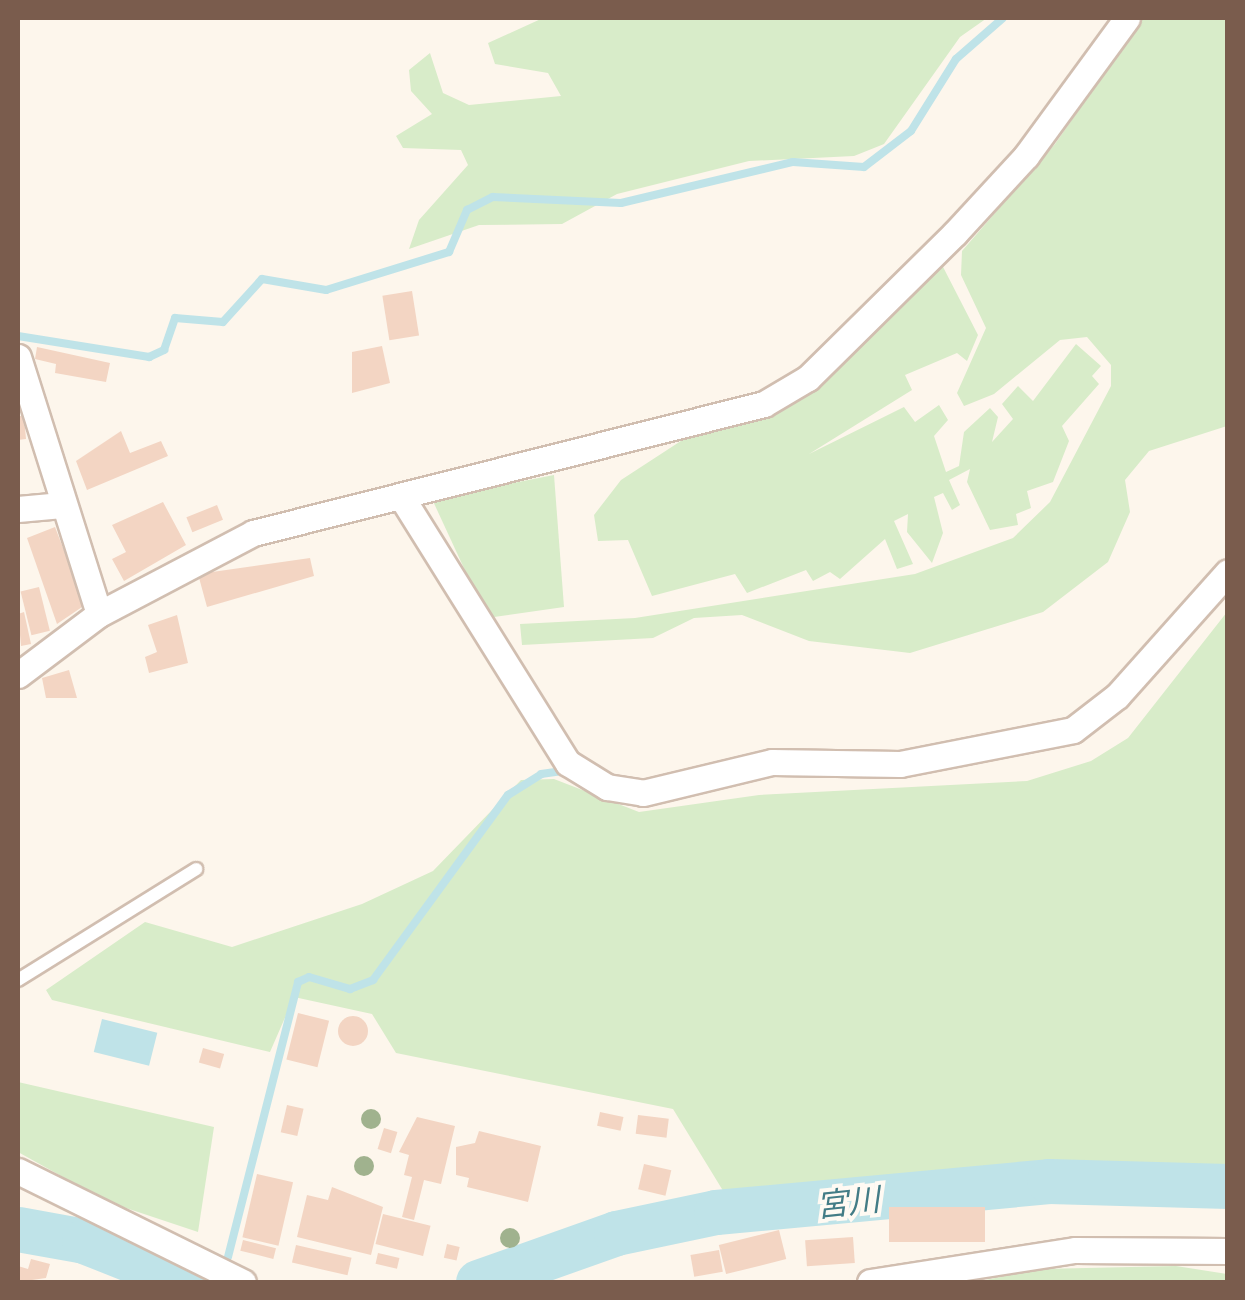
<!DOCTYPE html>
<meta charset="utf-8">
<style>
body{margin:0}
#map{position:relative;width:1245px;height:1300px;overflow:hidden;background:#fdf6ec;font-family:Roboto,"Noto Sans JP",sans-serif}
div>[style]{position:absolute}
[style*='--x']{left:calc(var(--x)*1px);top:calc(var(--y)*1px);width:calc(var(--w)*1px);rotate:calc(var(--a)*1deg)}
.green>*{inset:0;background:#d8ecc9}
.water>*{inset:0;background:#bfe3e8;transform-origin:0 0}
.stream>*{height:8px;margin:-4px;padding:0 4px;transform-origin:4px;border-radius:4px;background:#bfe3e8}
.river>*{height:45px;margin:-22.5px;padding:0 22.5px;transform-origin:22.5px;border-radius:22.5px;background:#bfe3e8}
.building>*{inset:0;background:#f3d5c3;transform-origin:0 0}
.round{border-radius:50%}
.roads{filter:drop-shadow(2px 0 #d1beb0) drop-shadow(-2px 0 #d1beb0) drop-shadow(0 2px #d1beb0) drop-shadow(0 -2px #d1beb0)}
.service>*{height:12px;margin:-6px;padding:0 6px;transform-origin:6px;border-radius:6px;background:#fff}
.minor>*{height:25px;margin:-12.5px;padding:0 12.5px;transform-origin:12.5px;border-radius:12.5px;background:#fff}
.trees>*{width:20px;height:20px;margin:-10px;border-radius:50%;background:#a0b28e}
span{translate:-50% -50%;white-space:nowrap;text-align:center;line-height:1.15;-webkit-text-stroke:8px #fffaf3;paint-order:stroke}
.water-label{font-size:32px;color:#437c86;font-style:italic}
.frame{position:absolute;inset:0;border:20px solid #7a5c4d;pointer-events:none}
</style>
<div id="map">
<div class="green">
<div style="clip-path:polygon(543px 18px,987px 18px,960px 37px,884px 144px,854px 156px,749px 161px,617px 194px,562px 224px,479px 225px,409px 249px,419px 220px,468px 165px,461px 150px,403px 148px,396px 136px,432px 114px,411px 91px,409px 70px,430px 53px,443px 93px,469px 105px,561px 96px,548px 73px,495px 64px,488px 43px)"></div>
<div style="clip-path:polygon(1143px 18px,1227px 18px,1227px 426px,1149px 451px,1125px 480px,1130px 512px,1108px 562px,1043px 612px,910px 653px,809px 641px,742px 615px,694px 618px,653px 638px,522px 645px,520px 624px,635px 618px,915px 574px,1013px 538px,1050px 502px,1111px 386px,1111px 365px,1087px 337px,1060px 340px,994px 394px,964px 406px,957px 393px,986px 328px,961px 275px,962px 251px,1055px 144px)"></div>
<div style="clip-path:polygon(941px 263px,978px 335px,967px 361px,957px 353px,905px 375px,912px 390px,809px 454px,904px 407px,915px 422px,939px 405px,948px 420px,934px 436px,946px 472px,959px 466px,964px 432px,990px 408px,998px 417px,992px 442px,1013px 419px,1002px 404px,1018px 386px,1033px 401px,1076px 344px,1101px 366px,1092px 376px,1099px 384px,1062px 426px,1069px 441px,1053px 482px,1027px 491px,1031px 508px,1016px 514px,1018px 525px,990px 530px,967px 482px,970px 469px,949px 480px,960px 505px,952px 510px,943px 493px,934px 497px,943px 533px,932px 563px,907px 532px,908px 514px,894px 521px,913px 564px,897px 569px,885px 539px,840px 579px,830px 572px,813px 581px,806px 570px,747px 593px,735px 574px,652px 596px,628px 540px,598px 541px,594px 515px,621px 480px,687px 437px,752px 417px)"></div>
<div style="clip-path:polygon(554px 475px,564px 607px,487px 618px,432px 499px)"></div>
<div style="clip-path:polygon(1227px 612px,1227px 1179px,1162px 1165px,750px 1203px,725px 1194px,673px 1109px,396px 1053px,372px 1014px,294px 997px,270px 1052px,52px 1000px,46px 990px,145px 922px,232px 947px,362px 904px,433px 871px,521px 780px,554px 779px,639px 812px,759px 795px,1027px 781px,1091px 761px,1128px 738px)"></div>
<div style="clip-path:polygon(18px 1082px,214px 1127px,198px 1232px,108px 1202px,18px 1152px)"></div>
<div style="clip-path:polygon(1176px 1266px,1227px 1274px,1227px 1282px,975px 1282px,1041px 1269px)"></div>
</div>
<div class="water">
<div style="left:102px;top:1019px;width:57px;height:34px;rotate:14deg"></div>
</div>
<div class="stream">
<div style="--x:18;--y:336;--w:133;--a:9.1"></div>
<div style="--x:149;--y:357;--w:17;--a:-25"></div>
<div style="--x:164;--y:350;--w:34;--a:-71"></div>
<div style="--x:175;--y:318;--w:48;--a:4.8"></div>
<div style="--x:223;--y:322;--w:58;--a:-47.8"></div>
<div style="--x:262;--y:279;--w:65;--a:9.8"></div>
<div style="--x:326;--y:290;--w:129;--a:-17.2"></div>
<div style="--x:449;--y:252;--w:46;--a:-66.8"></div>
<div style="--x:467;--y:210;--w:29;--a:-27"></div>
<div style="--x:493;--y:197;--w:128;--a:2.7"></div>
<div style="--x:621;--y:203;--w:177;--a:-13.4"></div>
<div style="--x:793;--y:162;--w:71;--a:4"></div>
<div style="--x:864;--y:167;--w:59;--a:-37.5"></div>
<div style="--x:911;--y:131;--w:85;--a:-58"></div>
<div style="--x:956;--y:59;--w:62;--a:-41.1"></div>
<div style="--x:228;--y:1257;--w:284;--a:-75.7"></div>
<div style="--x:298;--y:982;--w:12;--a:-24"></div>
<div style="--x:309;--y:977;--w:43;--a:16.3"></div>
<div style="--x:350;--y:989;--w:25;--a:-21"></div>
<div style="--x:373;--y:980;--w:229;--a:-53.9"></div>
<div style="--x:508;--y:795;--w:39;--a:-32"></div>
<div style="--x:541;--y:774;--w:27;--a:-8"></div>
</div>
<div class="river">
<div style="--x:18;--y:1229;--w:67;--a:10.3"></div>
<div style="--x:84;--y:1241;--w:111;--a:21.7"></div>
<div style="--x:478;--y:1282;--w:146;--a:-19.5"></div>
<div style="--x:616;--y:1233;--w:102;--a:-11.9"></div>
<div style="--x:716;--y:1212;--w:334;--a:-5.3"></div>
<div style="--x:1049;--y:1181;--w:179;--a:1.6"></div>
</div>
<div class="building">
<div style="left:412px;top:291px;width:45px;height:30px;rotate:81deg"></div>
<div style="clip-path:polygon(382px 346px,390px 383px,352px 393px,352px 352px)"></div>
<div style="clip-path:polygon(37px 347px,110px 363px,106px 382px,55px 373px,56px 364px,35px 359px)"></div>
<div style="clip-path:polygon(18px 416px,24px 416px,26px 439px,18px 440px)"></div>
<div style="clip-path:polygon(121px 431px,130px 453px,161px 441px,168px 456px,87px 490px,76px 461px)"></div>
<div style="clip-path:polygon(163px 502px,186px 545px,124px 581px,112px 559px,126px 552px,112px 525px)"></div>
<div style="left:217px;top:505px;width:16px;height:33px;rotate:68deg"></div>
<div style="clip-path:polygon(55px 527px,85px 605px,57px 624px,27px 538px)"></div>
<div style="clip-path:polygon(310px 558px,314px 576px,207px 607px,198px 574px)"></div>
<div style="left:39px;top:587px;width:45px;height:19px;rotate:76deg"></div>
<div style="clip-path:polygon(24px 612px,31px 644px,21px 646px,18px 614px)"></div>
<div style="clip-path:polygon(177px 615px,188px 663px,149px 673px,145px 657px,157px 652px,148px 625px)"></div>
<div style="clip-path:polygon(69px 670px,77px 698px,46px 698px,42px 678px)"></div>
<div style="left:298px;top:1013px;width:32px;height:48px;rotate:14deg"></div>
<div class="round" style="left:338px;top:1016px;width:30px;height:30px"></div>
<div style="left:203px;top:1048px;width:22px;height:15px;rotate:16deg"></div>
<div style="left:287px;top:1105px;width:17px;height:28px;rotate:13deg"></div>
<div style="left:600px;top:1112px;width:24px;height:14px;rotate:12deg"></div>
<div style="left:638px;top:1115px;width:31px;height:19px;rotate:7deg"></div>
<div style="clip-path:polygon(417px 1117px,455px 1126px,441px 1184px,424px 1180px,414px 1220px,402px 1217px,412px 1177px,404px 1175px,409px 1155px,399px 1152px)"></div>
<div style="left:384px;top:1128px;width:14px;height:22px;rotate:17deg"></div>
<div style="clip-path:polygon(479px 1131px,541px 1146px,528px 1202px,467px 1187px,469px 1178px,456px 1175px,456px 1147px,475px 1143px)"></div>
<div style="left:644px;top:1164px;width:28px;height:26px;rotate:13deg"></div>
<div style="left:257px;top:1174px;width:37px;height:65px;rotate:13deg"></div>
<div style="clip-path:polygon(332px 1187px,383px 1207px,371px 1255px,297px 1237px,307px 1195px,328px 1200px)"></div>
<div style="left:985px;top:1207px;width:35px;height:96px;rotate:90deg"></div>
<div style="left:383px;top:1214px;width:49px;height:31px;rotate:14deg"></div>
<div style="left:779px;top:1230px;width:30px;height:62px;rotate:76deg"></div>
<div style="left:853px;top:1237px;width:26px;height:48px;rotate:86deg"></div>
<div style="left:243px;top:1240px;width:34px;height:11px;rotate:14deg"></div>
<div style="left:447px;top:1244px;width:13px;height:14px;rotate:13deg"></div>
<div style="left:296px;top:1245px;width:57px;height:18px;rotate:13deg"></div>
<div style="left:719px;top:1250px;width:22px;height:29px;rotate:80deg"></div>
<div style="left:378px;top:1253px;width:22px;height:11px;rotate:13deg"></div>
<div style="clip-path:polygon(31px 1259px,50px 1264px,46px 1278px,18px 1282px,18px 1266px,28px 1269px)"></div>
</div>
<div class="roads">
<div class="service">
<div style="--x:18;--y:980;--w:210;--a:-31.9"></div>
</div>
<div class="minor">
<div style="--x:18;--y:357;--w:269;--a:72.5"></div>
<div style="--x:404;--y:501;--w:309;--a:58"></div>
<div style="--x:568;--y:763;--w:46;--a:31.6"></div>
<div style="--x:607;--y:787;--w:36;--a:9"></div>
<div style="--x:643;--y:793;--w:133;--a:-13.5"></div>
<div style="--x:772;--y:762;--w:128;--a:0.9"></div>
<div style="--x:900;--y:764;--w:176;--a:-11.1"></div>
<div style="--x:1073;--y:730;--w:56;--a:-37.7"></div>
<div style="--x:1117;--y:696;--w:166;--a:-48.2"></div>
<div style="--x:18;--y:509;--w:44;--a:-5.2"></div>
<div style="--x:18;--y:675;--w:101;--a:-37"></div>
<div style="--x:99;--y:614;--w:174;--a:-27.7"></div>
<div style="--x:253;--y:533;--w:527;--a:-14.17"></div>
<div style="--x:764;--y:404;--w:51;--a:-30.6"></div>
<div style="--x:808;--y:378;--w:206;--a:-44.6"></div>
<div style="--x:955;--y:233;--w:105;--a:-47.3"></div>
<div style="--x:1026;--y:156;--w:171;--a:-53.8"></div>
<div style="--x:18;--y:1171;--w:251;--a:26.3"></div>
<div style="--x:870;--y:1282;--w:207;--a:-8.9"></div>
<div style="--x:1075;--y:1250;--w:153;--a:0.4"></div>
</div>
</div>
<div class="trees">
<div style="left:371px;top:1119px"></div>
<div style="left:364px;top:1166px"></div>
<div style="left:510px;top:1238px"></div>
</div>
<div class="water-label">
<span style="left:848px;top:1203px;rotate:-6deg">宮川</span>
</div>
<div class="frame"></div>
</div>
